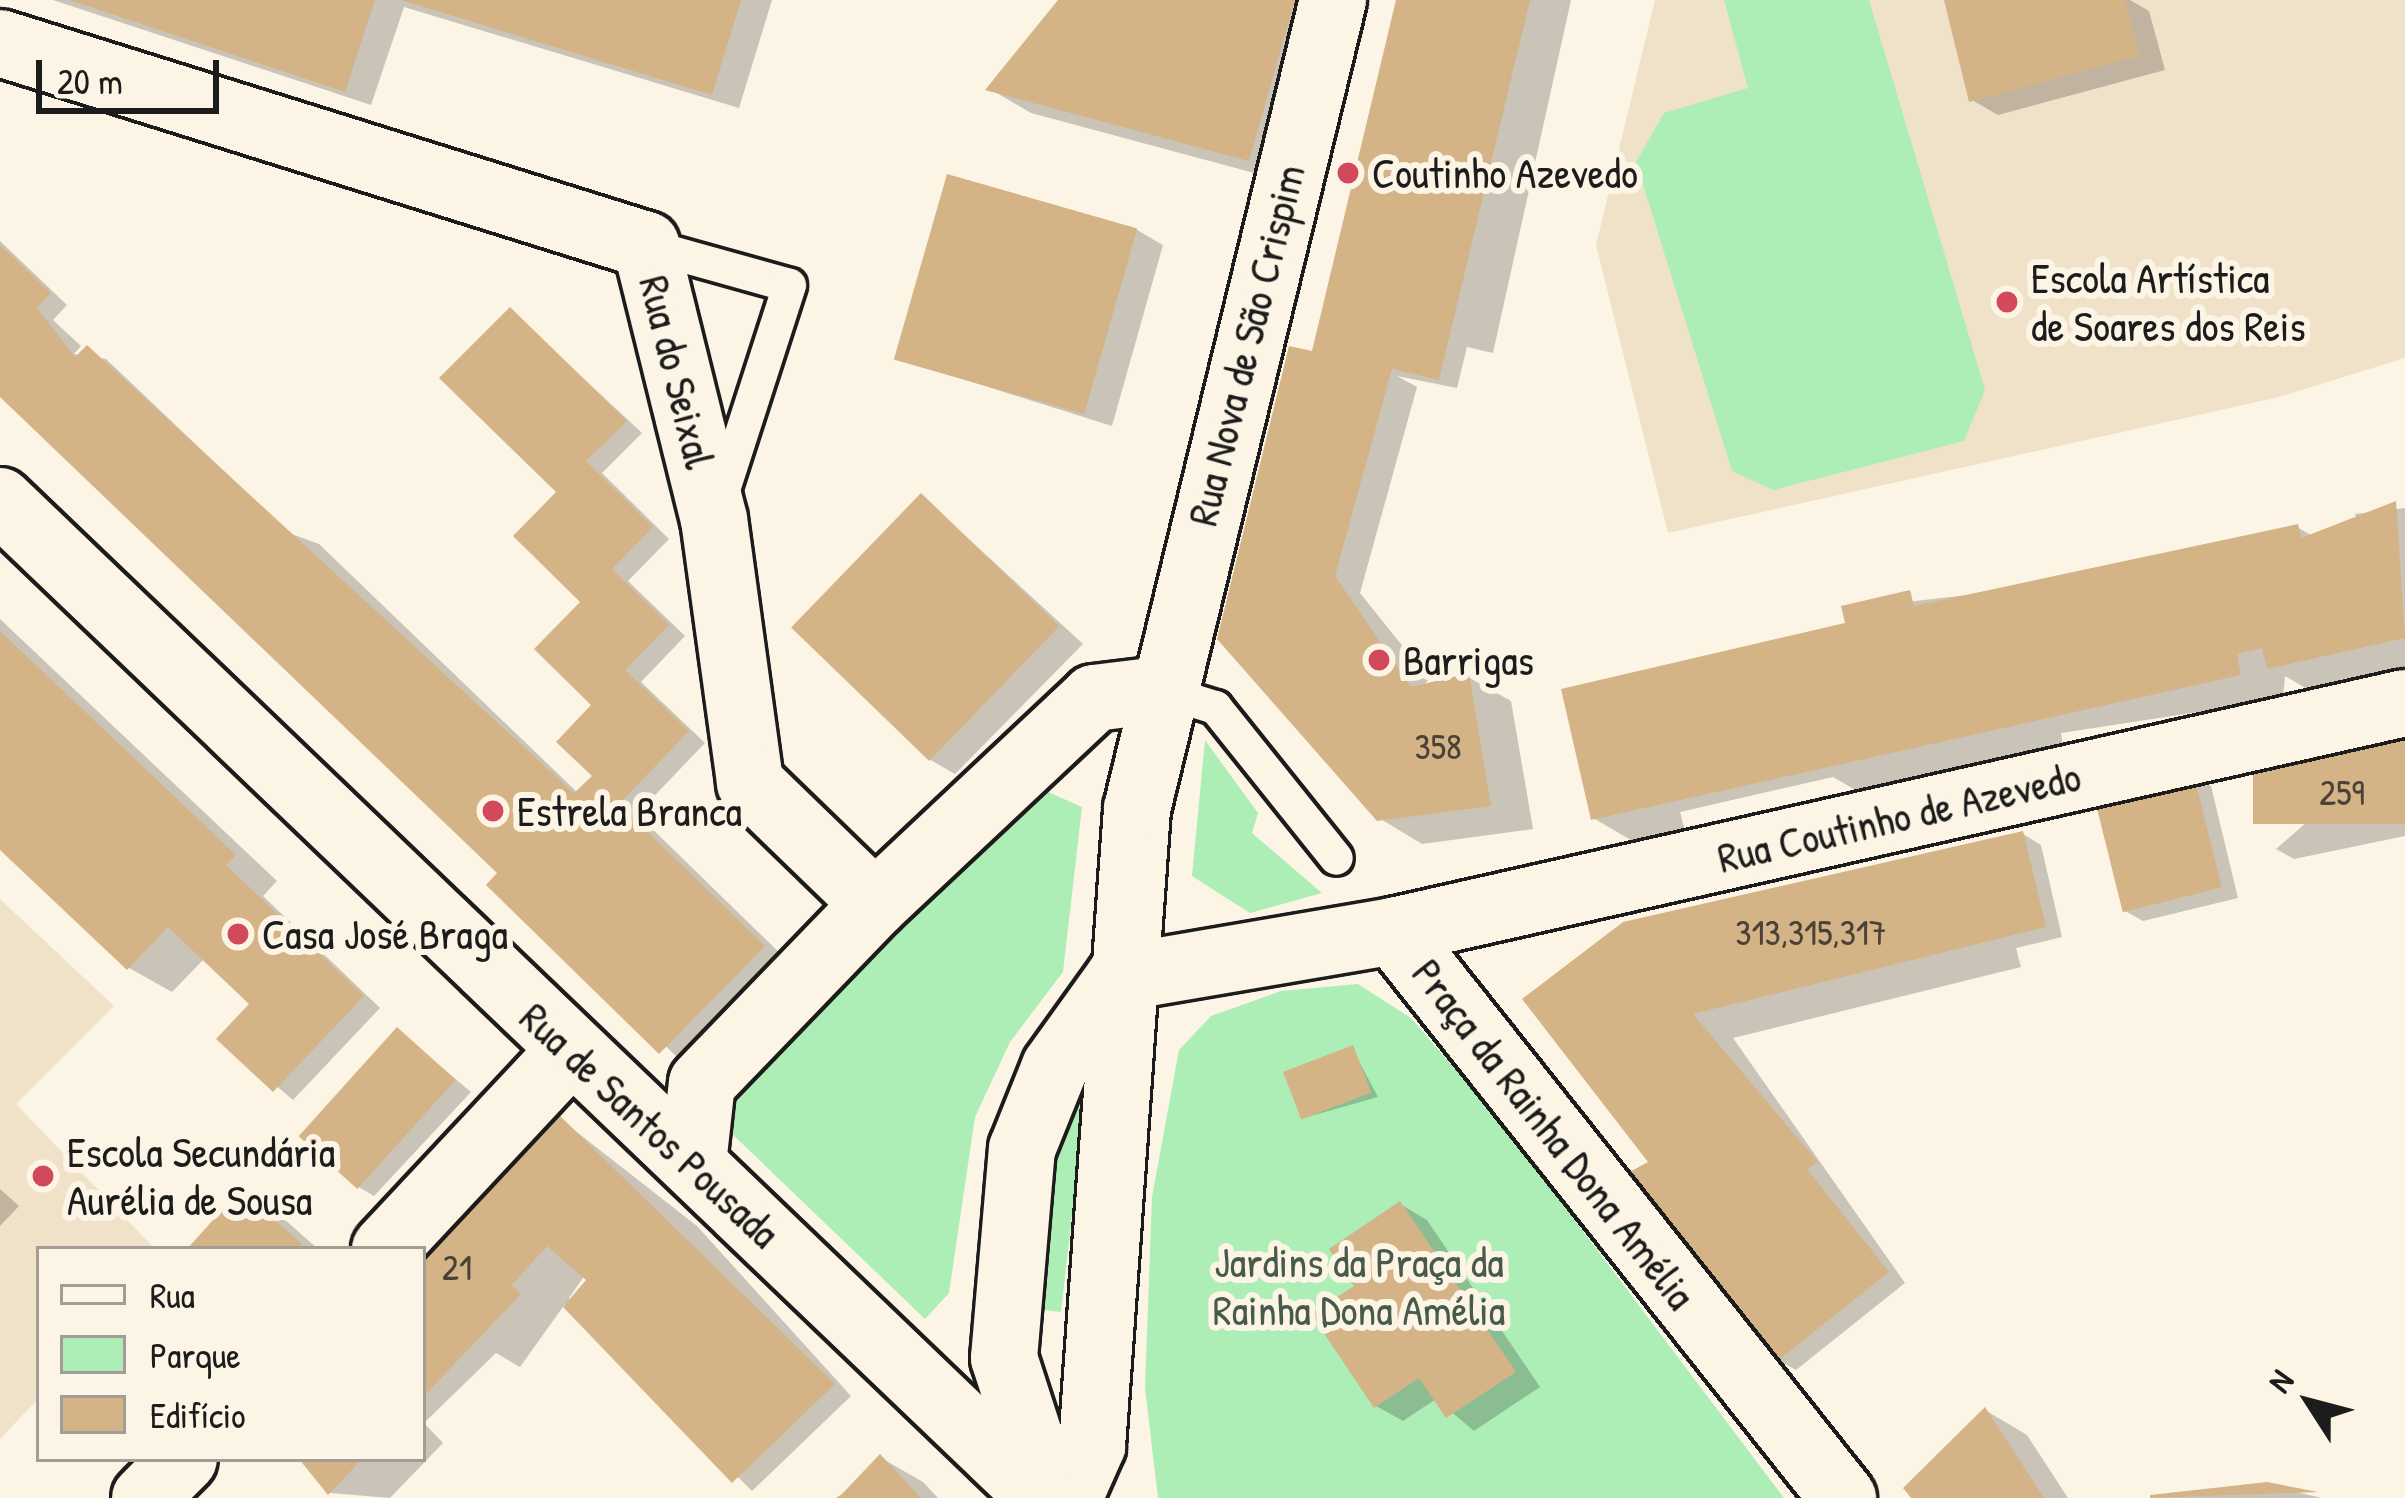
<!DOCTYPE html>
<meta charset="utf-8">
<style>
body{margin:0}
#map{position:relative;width:2405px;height:1498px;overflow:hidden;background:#fcf5e5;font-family:"Patrick Hand",sans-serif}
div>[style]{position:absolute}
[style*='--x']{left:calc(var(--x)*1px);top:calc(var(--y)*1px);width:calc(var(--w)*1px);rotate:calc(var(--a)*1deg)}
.built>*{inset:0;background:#f0e1c9}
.green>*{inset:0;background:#adeeb7}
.shadow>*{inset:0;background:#0003}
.building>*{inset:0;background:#d4b387;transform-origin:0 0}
.roads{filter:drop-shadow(3px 0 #1c1c1c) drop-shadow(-3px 0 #1c1c1c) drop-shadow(0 3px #1c1c1c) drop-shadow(0 -3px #1c1c1c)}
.lane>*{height:33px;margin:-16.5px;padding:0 16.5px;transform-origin:16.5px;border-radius:16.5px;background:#fcf5e5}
.street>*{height:66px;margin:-33px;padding:0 33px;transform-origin:33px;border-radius:33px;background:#fcf5e5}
.secondary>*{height:66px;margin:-33px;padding:0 33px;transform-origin:33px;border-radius:33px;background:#fcf5e5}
.dots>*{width:33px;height:33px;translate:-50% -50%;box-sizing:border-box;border:6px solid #fcf5e5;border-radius:50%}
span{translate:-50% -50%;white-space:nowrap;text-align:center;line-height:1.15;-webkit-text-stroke:12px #fcf5e5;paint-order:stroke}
.number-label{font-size:36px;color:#4a4237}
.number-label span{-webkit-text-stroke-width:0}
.poi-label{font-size:42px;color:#1c1c1c}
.left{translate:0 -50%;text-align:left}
.street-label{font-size:42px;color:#1c1c1c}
.park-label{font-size:42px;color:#485b4a}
.legend{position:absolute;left:36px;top:1246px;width:390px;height:216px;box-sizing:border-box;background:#fcf5e5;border:3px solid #a29e95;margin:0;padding:15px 21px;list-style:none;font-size:36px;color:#1c1c1c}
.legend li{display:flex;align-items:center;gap:24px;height:60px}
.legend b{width:60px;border:3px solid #a29e95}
.north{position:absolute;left:2249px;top:1342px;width:120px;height:120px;-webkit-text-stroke:9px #fcf5e5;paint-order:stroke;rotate:306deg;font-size:33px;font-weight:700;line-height:48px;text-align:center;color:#1c1c1c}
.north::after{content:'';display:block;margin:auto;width:42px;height:54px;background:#1c1c1c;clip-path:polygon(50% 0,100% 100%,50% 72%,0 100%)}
.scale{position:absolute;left:36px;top:60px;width:183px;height:54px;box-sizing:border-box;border:6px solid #1c1c1c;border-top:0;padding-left:15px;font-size:36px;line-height:42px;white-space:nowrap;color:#1c1c1c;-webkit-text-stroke:9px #fcf5e5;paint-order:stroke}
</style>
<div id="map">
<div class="built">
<div style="clip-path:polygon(1655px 0,2405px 0,2405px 358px,2279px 397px,1668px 533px,1596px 245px)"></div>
<div style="clip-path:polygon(0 899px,114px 1006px,16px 1104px,155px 1249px,39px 1249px,39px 1398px,0 1439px)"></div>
</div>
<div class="green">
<div style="clip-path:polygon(1724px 0,1869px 0,1985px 390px,1964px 441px,1773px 490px,1732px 471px,1636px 162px,1664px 113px,1748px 88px)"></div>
<div style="clip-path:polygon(1205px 740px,1258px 813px,1252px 833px,1322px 893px,1250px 913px,1192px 876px)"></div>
<div style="clip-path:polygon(1048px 792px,1082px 807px,1063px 972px,1010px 1042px,975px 1117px,949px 1293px,925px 1319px,729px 1131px,728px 1103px,816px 1000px)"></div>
<div style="clip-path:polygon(1358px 984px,1411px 1018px,1503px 1125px,1784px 1498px,1158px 1498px,1145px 1388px,1152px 1197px,1179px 1050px,1211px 1016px,1281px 991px)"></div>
<div style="clip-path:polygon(1075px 1103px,1084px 1109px,1061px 1312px,1037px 1309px,1053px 1150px)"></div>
</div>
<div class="shadow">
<div style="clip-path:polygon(53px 0,772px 0,739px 108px,404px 7px,371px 105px)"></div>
<div style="clip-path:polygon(1062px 0,1344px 0,1292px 183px,1031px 113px,990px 89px)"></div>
<div style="clip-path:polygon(1399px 0,1571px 0,1493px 353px,1467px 347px,1457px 388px,1397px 376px,1417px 387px,1360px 593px,1429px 679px,1423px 687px,1468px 677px,1511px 701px,1533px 829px,1422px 844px,1379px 818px,1220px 638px,1326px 357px)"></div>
<div style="clip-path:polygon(1947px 0,2130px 0,2149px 11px,2165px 70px,1998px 115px,1972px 100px)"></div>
<div style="clip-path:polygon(1137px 230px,1163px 245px,1112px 426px,899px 359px)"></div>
<div style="clip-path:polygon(0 241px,67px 305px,53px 320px,81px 346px,74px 354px,106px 359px,289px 533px,319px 544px,579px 794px,596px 777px,584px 602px,510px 310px,642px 433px,602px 473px,669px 539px,628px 581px,685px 636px,641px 682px,705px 743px,637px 814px,790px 963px,688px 1067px,491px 885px,503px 873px,0 392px)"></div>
<div style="clip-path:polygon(922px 496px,1083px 644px,955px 774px,929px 759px)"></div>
<div style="clip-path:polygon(2405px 508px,2405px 671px,2312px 692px,2285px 676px,2283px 699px,2061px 733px,2063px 745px,1857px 791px,1833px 777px,1680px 812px,1685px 831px,1636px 843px,1593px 818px,1849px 625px,1845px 609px,1994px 592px,2297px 527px,2316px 538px,2359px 528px,2355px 514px)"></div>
<div style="clip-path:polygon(0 619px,277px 881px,263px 896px,380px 1008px,293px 1100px,221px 1039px,253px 1004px,205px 958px,172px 992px,129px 968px,0 845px)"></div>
<div style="clip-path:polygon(2405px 737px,2405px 836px,2294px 859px,2276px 849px)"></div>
<div style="clip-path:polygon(2193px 776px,2211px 786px,2238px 898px,2143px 921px,2125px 911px)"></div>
<div style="clip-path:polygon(2023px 834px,2041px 845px,2062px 937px,2016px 948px,2021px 967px,1733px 1038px,1905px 1283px,1796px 1370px,1778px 1360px,1655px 1163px,1526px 1000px)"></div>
<div style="clip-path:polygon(398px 1031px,471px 1092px,374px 1196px,357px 1186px)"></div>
<div style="clip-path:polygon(1352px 1048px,1378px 1097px,1304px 1118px)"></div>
<div style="clip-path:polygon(evenodd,555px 1115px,697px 1226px,851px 1396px,752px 1491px,565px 1304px,520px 1367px,496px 1353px,424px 1423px,443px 1443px,390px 1498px,330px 1493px,303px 1459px,423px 1459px,423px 1249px,555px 1115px,585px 1275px,591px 1280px,572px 1301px,569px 1298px,585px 1275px)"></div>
<div style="clip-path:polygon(0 1189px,19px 1206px,0 1226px)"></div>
<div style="clip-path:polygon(241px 1194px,283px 1218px,318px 1249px,191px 1249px)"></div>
<div style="clip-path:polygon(1400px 1204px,1427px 1220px,1540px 1387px,1474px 1431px,1436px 1399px,1403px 1421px,1376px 1406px,1358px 1287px)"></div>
<div style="clip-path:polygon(1985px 1410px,2027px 1435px,2068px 1498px,1914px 1498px)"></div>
<div style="clip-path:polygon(881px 1458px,923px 1482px,938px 1498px,841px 1498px)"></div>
<div style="clip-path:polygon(2267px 1485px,2322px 1498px,2150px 1498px)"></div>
</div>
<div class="building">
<div style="clip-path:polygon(70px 0,375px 0,345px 92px)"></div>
<div style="clip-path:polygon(401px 0,741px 0,712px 95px)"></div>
<div style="clip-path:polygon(1058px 0,1295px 0,1249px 161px,985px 90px)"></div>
<div style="clip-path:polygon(1396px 0,1530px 0,1439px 380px,1392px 369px,1335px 576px,1411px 687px,1469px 673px,1491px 806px,1377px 821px,1217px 639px,1289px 346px,1312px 351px)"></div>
<div style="clip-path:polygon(1944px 0,2125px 0,2140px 56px,1969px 102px)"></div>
<div style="left:947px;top:174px;width:198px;height:193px;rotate:16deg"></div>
<div style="clip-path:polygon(0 245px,51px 293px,37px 308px,75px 357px,87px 345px,574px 793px,592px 776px,556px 742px,591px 705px,534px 649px,580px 602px,513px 536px,556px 492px,439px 378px,510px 307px,627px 421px,586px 461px,653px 527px,612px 569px,669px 625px,625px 670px,689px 731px,619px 804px,765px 946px,659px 1054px,486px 885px,497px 873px,0 397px)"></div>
<div style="left:921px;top:493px;width:192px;height:187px;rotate:44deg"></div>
<div style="clip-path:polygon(2396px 501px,2405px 638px,2267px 669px,2262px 648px,2237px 654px,2241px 675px,1591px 820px,1561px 689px,1845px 623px,1841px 606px,1910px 590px,1914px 606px,2298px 524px,2301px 538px)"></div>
<div style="clip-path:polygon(0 631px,236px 855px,226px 865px,364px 996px,273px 1092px,216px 1039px,249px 1004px,168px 927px,127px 970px,0 850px)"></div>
<div style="left:2405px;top:734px;width:90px;height:152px;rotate:90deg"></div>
<div style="left:2193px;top:772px;width:119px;height:102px;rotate:76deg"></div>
<div style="clip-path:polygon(2023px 831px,2046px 927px,1693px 1014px,1818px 1162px,1807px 1169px,1889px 1272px,1776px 1362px,1626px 1174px,1648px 1162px,1522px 999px,1623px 922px)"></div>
<div style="left:397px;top:1027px;width:79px;height:147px;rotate:42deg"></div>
<div style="left:1353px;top:1045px;width:51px;height:75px;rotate:69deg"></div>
<div style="clip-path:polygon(555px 1111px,835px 1384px,732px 1483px,563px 1307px,586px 1280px,547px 1246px,512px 1285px,521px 1294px,423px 1397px,423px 1249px)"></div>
<div style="clip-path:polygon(240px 1190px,302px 1244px,297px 1249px,187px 1249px)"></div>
<div style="clip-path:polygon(1400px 1201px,1516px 1372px,1446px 1418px,1419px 1378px,1374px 1408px,1311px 1314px,1354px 1286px,1329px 1249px)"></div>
<div style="clip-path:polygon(1985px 1407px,2044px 1498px,1911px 1498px,1903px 1488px)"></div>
<div style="clip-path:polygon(880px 1454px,921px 1498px,836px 1498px,842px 1494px)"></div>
<div style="clip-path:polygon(299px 1459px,362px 1459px,328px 1495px)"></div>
<div style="clip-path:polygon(2267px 1482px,2318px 1492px,2150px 1498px,2150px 1495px)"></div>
</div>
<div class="roads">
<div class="lane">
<div style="--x:646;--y:245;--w:148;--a:15.6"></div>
<div style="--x:789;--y:285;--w:228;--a:107.9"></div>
<div style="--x:1160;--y:690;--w:58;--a:17.2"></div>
<div style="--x:1215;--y:707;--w:193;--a:51.3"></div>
</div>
<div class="street">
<div style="--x:0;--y:43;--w:677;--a:17.36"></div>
<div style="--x:646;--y:245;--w:282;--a:76.1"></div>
<div style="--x:714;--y:519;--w:266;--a:82.2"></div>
<div style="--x:750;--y:783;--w:174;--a:44.1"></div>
<div style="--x:1393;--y:931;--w:724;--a:51.56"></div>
<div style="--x:1119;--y:978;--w:278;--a:-9.7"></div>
<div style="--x:1393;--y:931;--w:1037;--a:-12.7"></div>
<div style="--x:693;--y:1164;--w:81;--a:-83.7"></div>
<div style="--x:702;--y:1083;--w:249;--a:-46"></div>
<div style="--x:875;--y:904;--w:301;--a:-43.2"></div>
<div style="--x:1094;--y:698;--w:66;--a:-6.9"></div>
<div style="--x:385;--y:1249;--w:272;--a:-46.9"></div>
<div style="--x:145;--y:1498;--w:55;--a:-45"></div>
</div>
<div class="secondary">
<div style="--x:0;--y:501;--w:1441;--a:43.76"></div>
<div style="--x:1047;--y:1491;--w:140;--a:-107.9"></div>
<div style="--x:1004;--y:1358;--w:210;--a:-85.1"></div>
<div style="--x:1022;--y:1149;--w:88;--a:-68.1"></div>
<div style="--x:1055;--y:1067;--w:110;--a:-54.3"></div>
<div style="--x:1069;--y:1498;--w:57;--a:-66.1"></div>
<div style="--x:1092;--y:1446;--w:639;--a:-85.96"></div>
<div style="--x:1137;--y:809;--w:832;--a:-76.38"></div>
</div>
</div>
<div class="dots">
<div style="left:1348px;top:173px;background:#d1495b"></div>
<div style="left:2007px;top:302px;background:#d1495b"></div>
<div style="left:1379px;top:660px;background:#d1495b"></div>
<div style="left:493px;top:811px;background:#d1495b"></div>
<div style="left:238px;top:934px;background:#d1495b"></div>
<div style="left:43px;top:1176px;background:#d1495b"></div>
</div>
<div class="number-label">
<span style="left:1438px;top:746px">358</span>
<span style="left:2342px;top:792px">259</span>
<span style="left:1811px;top:932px">313,315,317</span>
<span style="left:457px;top:1267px">21</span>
</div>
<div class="poi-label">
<span class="left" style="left:1372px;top:173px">Coutinho Azevedo</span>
<span class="left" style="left:2031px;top:302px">Escola Artística<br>de Soares dos Reis</span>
<span class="left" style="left:1403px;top:660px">Barrigas</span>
<span class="left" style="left:517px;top:811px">Estrela Branca</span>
<span class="left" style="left:262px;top:934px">Casa José Braga</span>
<span class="left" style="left:67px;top:1176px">Escola Secundária<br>Aurélia de Sousa</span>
</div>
<div class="street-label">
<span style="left:1246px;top:345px;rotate:-76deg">Rua Nova de São Crispim</span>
<span style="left:677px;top:372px;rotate:76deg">Rua do Seixal</span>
<span style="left:1899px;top:817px;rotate:-13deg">Rua Coutinho de Azevedo</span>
<span style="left:650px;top:1125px;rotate:43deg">Rua de Santos Pousada</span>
<span style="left:1554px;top:1134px;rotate:52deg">Praça da Rainha Dona Amélia</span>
</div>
<div class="park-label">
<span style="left:1359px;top:1286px">Jardins da Praça da<br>Rainha Dona Amélia</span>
</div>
<ul class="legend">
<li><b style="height:15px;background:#fcf5e5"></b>Rua</li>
<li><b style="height:33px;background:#adeeb7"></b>Parque</li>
<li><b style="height:33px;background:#d4b387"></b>Edifício</li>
</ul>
<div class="north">N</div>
<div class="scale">20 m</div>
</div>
